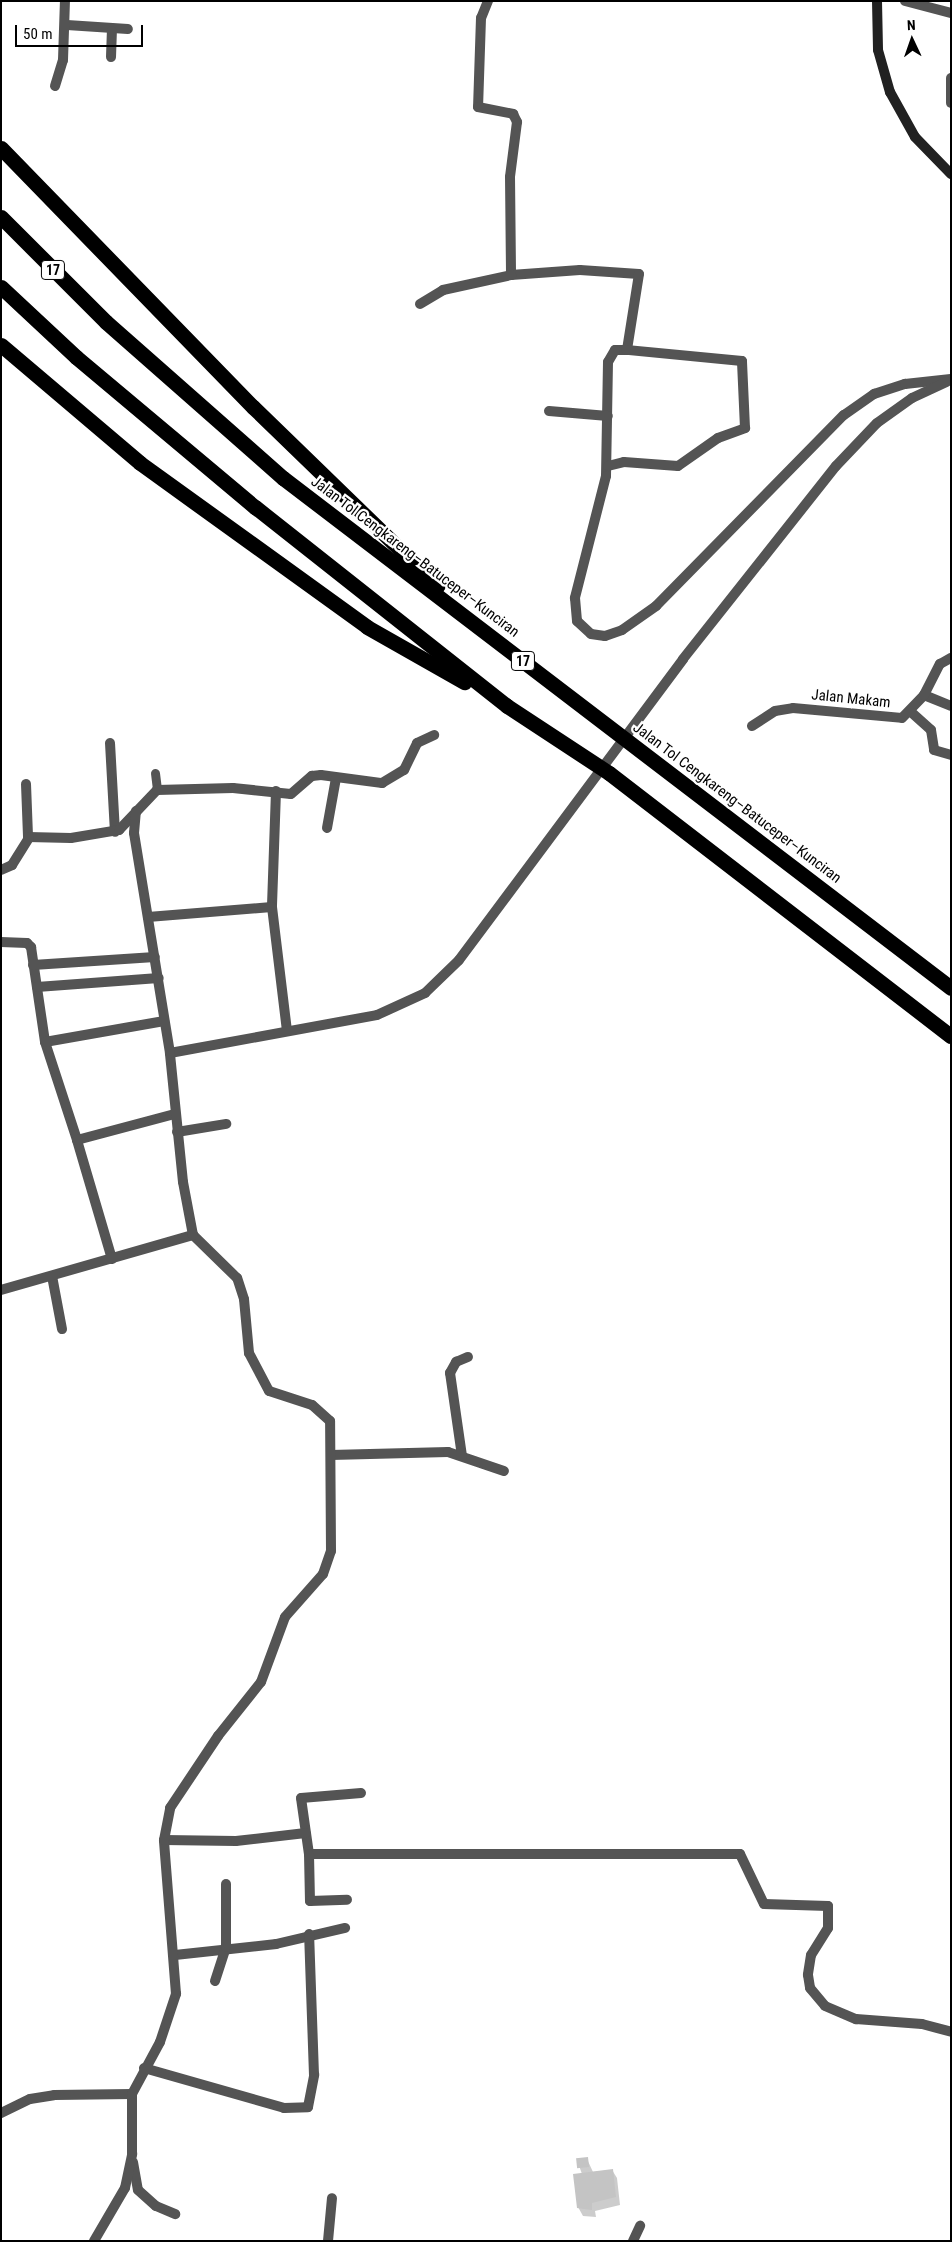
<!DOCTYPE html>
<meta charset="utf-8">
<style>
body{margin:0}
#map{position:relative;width:952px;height:2242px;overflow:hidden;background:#fff;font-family:"Roboto Condensed",sans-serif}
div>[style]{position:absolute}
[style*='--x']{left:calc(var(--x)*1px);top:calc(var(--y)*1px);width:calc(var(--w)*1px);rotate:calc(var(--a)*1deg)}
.shadow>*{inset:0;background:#0003}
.building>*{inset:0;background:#c4c4c4;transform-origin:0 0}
.lane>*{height:9px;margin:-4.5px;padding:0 4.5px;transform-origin:4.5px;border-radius:4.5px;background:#545454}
.street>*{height:10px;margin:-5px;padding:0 5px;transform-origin:5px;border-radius:5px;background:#545454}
.secondary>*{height:10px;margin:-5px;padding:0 5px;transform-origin:5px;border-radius:5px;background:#212121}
.highway>*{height:15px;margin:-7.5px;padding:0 7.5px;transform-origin:7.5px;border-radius:7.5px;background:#000}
span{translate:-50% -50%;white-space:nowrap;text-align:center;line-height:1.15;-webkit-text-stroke:4.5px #fff;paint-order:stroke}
.shield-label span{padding:1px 4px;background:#fff;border:1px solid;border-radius:4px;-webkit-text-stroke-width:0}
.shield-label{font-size:14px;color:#000;font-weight:700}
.street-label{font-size:15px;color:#000}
.frame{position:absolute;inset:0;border:2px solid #000;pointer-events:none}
.north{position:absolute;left:887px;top:15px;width:50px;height:50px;-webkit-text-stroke:4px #fff;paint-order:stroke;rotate:357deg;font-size:14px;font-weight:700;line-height:20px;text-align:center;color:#000}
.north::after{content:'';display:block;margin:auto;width:18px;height:22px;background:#000;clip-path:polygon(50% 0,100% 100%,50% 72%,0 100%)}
.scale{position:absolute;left:15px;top:25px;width:128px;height:22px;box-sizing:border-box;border:2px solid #000;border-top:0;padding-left:6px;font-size:15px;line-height:18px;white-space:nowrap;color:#000;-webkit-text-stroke:4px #fff;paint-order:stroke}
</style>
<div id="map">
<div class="shadow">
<div style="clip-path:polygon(587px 2159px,593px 2172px,612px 2170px,617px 2178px,620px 2205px,595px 2211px,596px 2217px,583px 2216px,578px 2207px,582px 2174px,577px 2160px)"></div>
</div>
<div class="building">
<div style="left:588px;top:2157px;width:10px;height:12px;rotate:84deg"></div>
<div style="clip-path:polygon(613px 2169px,616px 2197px,592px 2203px,592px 2210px,577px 2208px,573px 2174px)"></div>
</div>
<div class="lane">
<div style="--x:155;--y:773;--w:17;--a:83"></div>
</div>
<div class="street">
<div style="--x:488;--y:1;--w:18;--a:112"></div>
<div style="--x:481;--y:18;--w:89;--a:91.9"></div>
<div style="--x:478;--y:107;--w:36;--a:11"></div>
<div style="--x:513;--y:114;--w:9;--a:63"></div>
<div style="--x:517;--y:122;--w:55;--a:97.3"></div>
<div style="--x:510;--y:177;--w:98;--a:89.4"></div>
<div style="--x:511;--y:275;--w:69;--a:-4.1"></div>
<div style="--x:580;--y:270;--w:59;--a:3.9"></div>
<div style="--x:639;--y:274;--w:77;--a:99"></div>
<div style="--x:627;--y:350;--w:12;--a:180"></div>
<div style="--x:615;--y:350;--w:14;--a:120"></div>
<div style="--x:608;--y:362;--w:114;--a:91"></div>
<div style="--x:606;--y:476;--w:126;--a:104.3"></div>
<div style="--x:575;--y:598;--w:23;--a:85"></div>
<div style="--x:577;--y:621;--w:19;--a:43"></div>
<div style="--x:591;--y:634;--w:14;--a:8"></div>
<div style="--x:605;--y:636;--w:18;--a:-19"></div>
<div style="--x:622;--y:630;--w:42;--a:-35.2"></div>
<div style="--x:656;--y:606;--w:268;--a:-45.5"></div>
<div style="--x:844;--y:415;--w:37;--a:-35"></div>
<div style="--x:874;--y:394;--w:33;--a:-18"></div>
<div style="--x:905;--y:384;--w:46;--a:-6.2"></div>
<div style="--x:905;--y:1;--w:48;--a:14.6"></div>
<div style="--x:67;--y:25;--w:61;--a:3.8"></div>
<div style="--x:111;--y:57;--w:26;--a:-88"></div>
<div style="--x:951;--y:78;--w:25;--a:90"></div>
<div style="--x:55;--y:86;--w:27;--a:-73"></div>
<div style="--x:63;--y:60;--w:59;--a:-88.1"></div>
<div style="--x:420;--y:304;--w:27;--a:-31"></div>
<div style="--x:443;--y:290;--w:70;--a:-12.4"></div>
<div style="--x:549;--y:411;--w:59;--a:4.8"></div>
<div style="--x:608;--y:466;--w:16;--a:-14"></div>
<div style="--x:624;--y:462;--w:54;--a:4.2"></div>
<div style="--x:678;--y:466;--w:49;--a:-35"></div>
<div style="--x:718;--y:438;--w:29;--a:-20"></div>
<div style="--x:745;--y:428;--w:67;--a:-92.6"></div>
<div style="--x:742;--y:361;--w:116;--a:-174.5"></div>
<div style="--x:924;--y:695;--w:29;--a:22"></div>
<div style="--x:911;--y:712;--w:27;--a:42"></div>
<div style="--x:931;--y:730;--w:20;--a:81"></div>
<div style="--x:934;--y:750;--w:18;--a:16"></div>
<div style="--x:752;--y:726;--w:27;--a:-33"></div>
<div style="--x:775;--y:711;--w:18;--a:-9"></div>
<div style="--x:793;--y:708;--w:109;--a:5.2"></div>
<div style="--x:902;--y:718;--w:32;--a:-46"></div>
<div style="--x:924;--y:695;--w:35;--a:-63"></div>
<div style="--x:940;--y:664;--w:13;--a:-29"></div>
<div style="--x:110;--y:743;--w:89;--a:86.8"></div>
<div style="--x:26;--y:784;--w:53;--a:87.8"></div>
<div style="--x:28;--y:837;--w:43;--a:1.3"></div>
<div style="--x:71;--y:838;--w:49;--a:-9.5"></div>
<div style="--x:119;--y:830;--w:55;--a:-46.5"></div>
<div style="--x:157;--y:790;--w:76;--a:-1.5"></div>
<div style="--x:233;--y:788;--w:58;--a:5.9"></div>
<div style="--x:291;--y:794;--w:28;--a:-41"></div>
<div style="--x:312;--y:776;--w:9;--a:-6"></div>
<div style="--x:321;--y:775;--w:62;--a:7.5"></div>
<div style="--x:382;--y:783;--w:26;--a:-31"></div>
<div style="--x:404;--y:770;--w:30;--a:-64"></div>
<div style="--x:417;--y:743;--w:19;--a:-25"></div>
<div style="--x:276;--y:791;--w:116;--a:92"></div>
<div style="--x:272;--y:907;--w:125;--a:83.1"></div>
<div style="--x:327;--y:828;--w:51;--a:-79.8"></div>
<div style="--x:1;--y:870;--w:12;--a:-24"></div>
<div style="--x:12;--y:865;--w:32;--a:-58"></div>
<div style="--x:148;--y:917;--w:124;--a:-4.6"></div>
<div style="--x:1;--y:942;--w:26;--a:2"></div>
<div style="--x:27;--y:943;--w:6;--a:45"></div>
<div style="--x:31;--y:947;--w:96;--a:81.6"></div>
<div style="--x:45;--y:1042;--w:103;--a:71.9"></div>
<div style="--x:33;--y:965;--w:122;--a:-3.8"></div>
<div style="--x:37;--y:987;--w:122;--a:-4.2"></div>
<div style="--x:45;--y:1042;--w:121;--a:-10"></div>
<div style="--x:170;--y:1053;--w:210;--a:-10.4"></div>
<div style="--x:377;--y:1015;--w:53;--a:-24.6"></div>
<div style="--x:425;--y:993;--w:47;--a:-44.1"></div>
<div style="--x:459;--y:960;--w:375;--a:-53.3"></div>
<div style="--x:683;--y:659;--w:246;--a:-51.6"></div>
<div style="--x:836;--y:466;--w:59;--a:-46.4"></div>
<div style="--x:877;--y:423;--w:43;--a:-35.5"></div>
<div style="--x:912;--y:398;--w:38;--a:-25"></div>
<div style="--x:177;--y:1132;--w:50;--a:-9.3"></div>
<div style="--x:112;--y:1259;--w:124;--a:-106.4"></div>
<div style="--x:77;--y:1140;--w:101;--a:-14.9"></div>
<div style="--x:52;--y:1276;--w:54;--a:79.3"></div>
<div style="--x:1;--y:1290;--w:200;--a:-16"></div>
<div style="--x:331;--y:1455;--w:117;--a:-1.5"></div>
<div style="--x:448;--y:1452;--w:59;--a:18.7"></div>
<div style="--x:462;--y:1456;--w:84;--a:-98.2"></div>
<div style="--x:450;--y:1373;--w:13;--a:-61"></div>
<div style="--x:456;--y:1362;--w:13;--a:-23"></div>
<div style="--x:361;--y:1793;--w:60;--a:175.2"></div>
<div style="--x:301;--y:1798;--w:57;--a:81.9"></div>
<div style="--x:309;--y:1854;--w:431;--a:0"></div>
<div style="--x:740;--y:1854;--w:55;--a:64.4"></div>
<div style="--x:764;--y:1904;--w:64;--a:1.8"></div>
<div style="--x:828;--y:1906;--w:22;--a:90"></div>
<div style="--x:828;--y:1928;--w:32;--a:122"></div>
<div style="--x:811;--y:1955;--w:20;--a:99"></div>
<div style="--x:808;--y:1975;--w:13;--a:81"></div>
<div style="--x:810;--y:1988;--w:23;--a:50"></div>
<div style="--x:825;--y:2006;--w:34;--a:23"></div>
<div style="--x:856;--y:2019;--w:66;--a:4.3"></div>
<div style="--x:922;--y:2024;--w:30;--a:15"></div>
<div style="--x:164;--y:1840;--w:72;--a:0.8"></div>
<div style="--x:236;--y:1841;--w:70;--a:-6.5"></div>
<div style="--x:309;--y:1854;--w:47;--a:88.8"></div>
<div style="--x:310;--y:1901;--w:37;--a:-2"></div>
<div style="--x:175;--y:1955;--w:102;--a:-6.2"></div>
<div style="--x:276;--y:1944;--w:71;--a:-13.1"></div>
<div style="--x:215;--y:1981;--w:36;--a:-72"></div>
<div style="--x:226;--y:1947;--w:63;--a:-90"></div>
<div style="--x:144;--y:2068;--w:146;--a:15.9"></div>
<div style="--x:284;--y:2108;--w:24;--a:-2"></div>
<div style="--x:308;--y:2107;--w:33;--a:-79"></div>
<div style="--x:314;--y:2075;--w:141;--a:-92"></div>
<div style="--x:1;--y:2113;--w:32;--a:-26"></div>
<div style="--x:30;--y:2099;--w:24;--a:-9"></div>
<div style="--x:54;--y:2095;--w:78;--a:-0.7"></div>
<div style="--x:133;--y:2162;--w:28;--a:80"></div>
<div style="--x:138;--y:2190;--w:24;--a:42"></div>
<div style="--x:156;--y:2206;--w:21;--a:23"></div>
<div style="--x:94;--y:2241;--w:61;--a:-59.7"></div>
<div style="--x:125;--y:2188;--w:35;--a:-78"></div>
<div style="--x:132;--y:2154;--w:60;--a:-90"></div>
<div style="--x:132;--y:2094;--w:59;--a:-61.7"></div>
<div style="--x:160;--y:2042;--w:51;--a:-71.6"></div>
<div style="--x:176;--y:1994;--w:154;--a:-94.5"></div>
<div style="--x:164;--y:1840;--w:33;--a:-79"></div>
<div style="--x:170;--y:1808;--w:87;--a:-56.3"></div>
<div style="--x:218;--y:1736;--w:69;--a:-51.5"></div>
<div style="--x:261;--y:1682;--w:69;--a:-69.7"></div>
<div style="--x:285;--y:1617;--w:57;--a:-48.5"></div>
<div style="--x:323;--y:1574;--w:24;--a:-71"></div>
<div style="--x:331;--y:1551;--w:130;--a:-90.4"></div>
<div style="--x:330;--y:1421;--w:24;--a:-138"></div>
<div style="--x:312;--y:1405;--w:45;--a:-162"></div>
<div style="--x:269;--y:1391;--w:43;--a:-117.8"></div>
<div style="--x:249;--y:1353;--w:54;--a:-95.3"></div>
<div style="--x:244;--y:1299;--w:22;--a:-108"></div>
<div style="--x:237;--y:1278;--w:62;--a:-135.7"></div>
<div style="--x:193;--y:1235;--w:54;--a:-100.7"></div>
<div style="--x:183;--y:1182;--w:130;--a:-95.8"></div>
<div style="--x:170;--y:1053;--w:223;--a:-99.3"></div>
<div style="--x:134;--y:833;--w:22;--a:-85"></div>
<div style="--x:328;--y:2241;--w:43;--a:-84.7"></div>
<div style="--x:633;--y:2241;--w:17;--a:-65"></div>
</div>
<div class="secondary">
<div style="--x:877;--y:1;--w:49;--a:88.8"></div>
<div style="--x:878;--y:50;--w:44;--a:74.1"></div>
<div style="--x:890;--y:92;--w:51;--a:60.9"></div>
<div style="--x:915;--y:137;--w:52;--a:45.8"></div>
</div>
<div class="highway">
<div style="--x:1;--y:148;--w:361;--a:45.8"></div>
<div style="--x:253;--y:407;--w:257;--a:44.1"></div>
<div style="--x:1;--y:217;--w:148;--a:45"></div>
<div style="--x:106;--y:322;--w:236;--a:41.4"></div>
<div style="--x:283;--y:478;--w:840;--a:37.36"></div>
<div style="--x:1;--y:287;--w:103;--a:43"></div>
<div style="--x:76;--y:357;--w:234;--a:40"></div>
<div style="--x:255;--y:507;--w:321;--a:38.3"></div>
<div style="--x:507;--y:706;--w:122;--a:33.3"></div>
<div style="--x:609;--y:773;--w:431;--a:37.6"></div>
<div style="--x:1;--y:345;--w:182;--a:40.3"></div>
<div style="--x:140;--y:463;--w:280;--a:35.8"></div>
<div style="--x:367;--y:627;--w:112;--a:29.6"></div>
</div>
<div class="shield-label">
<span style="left:53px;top:270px">17</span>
<span style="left:523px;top:661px">17</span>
</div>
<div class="street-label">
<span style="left:415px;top:557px;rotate:37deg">Jalan Tol Cengkareng–Batuceper–Kunciran</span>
<span style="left:851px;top:699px;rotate:6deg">Jalan Makam</span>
<span style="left:737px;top:803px;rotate:37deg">Jalan Tol Cengkareng–Batuceper–Kunciran</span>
</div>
<div class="frame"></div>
<div class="north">N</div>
<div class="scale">50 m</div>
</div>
